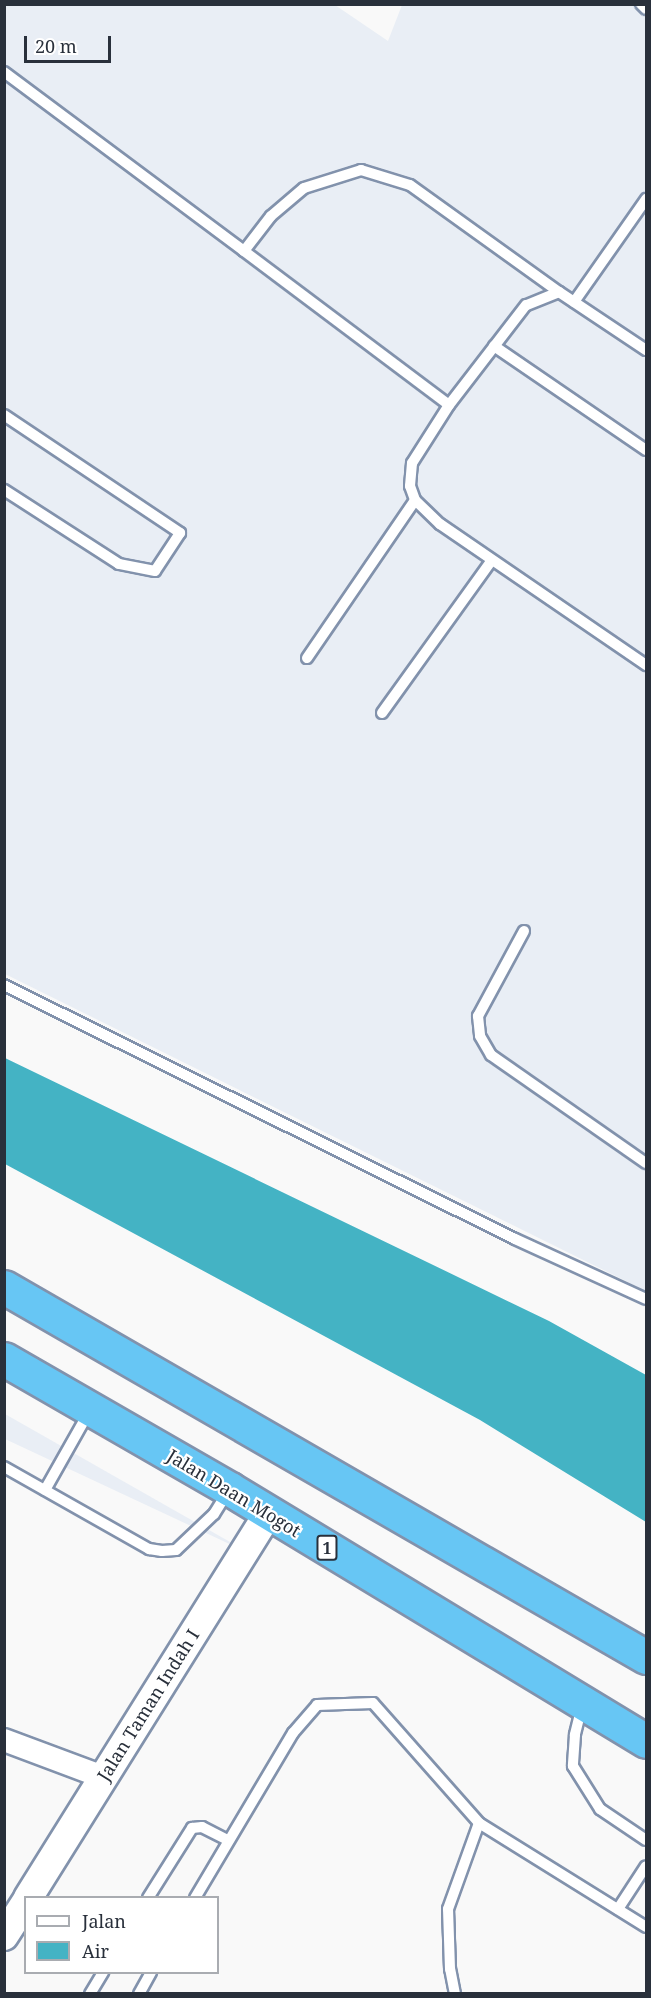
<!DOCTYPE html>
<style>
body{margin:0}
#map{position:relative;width:651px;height:1998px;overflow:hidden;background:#f9f9f9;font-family:"Noto Serif",serif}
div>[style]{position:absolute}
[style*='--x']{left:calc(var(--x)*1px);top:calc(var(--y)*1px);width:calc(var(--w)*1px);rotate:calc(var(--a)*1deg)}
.built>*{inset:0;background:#e9eef5}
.water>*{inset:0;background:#44b3c4}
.roads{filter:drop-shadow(2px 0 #8292ac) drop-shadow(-2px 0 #8292ac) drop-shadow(0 2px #8292ac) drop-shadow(0 -2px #8292ac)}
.service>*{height:10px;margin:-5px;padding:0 5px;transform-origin:5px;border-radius:5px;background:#fff}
.minor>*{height:22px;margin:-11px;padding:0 11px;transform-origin:11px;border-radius:11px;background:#fff}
.tertiary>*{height:28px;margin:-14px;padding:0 14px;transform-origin:14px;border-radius:14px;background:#fff}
.trunk>*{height:33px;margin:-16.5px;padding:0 16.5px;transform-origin:16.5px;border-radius:16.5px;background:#67c6f4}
span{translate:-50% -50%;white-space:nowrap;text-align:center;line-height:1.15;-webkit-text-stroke:4.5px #fff;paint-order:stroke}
.shield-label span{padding:2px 4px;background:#fff;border:2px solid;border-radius:4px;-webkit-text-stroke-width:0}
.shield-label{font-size:16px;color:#29303b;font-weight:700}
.street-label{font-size:18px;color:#29303b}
.frame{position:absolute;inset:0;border:6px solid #29303b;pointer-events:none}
.legend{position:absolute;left:24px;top:1896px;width:195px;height:78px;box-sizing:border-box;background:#fff;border:2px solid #a9acb1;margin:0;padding:8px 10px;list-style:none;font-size:18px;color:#29303b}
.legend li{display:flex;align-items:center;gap:12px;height:30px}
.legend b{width:30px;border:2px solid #a9acb1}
.scale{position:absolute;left:24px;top:36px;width:87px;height:27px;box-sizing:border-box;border:3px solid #29303b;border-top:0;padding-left:8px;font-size:18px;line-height:21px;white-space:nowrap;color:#29303b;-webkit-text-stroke:4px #fff;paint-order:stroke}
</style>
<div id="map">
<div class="built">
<div style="clip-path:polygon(4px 5px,335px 5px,388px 41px,402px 5px,646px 5px,646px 1291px,5px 974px)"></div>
<div style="clip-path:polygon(5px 1414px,253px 1555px,5px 1439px)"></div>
</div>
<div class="water">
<div style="clip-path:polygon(5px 1058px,549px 1321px,646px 1375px,646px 1522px,480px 1420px,5px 1164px)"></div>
</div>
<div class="roads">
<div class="service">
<div style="--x:641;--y:4;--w:7;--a:45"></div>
<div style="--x:4;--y:72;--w:299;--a:36.7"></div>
<div style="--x:244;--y:251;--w:44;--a:-52.4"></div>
<div style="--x:271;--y:216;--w:43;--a:-40.3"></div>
<div style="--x:304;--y:188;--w:60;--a:-17.5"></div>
<div style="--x:361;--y:170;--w:51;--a:17"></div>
<div style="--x:410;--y:185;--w:183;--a:35.7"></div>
<div style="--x:244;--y:251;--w:256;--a:36.9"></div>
<div style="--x:574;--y:302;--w:126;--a:-55"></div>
<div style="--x:494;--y:346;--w:184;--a:34.4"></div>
<div style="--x:646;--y:350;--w:105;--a:-146.3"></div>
<div style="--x:559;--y:292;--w:35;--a:158"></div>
<div style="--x:526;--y:305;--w:126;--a:127.6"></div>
<div style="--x:449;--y:405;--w:69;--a:122.5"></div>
<div style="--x:412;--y:463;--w:23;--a:95"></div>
<div style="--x:410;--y:486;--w:15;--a:70"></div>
<div style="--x:415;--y:500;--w:35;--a:44"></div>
<div style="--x:440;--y:524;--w:250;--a:34.4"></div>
<div style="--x:4;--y:415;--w:212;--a:33.8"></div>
<div style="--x:180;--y:533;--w:45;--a:123.3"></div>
<div style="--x:155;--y:571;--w:37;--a:-169"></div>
<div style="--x:119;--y:564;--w:137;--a:-147.2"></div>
<div style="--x:307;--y:658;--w:191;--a:-55.6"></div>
<div style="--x:382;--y:713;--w:188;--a:-54.3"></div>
<div style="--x:524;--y:931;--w:97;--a:118.4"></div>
<div style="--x:478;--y:1016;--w:20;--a:84"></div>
<div style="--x:480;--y:1036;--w:22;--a:60"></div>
<div style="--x:491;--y:1055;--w:189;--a:34.9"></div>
<div style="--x:4;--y:985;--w:571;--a:26.43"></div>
<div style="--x:515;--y:1239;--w:144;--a:24.6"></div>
<div style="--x:4;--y:1467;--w:167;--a:29.5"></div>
<div style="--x:149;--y:1549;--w:13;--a:9"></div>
<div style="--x:162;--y:1551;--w:14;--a:-4"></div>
<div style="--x:176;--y:1550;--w:52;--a:-43.5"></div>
<div style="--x:214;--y:1514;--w:26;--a:-58"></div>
<div style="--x:45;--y:1490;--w:90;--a:-60.6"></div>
<div style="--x:582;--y:1706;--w:30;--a:104"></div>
<div style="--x:575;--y:1735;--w:31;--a:94"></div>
<div style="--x:573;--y:1766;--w:51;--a:57.9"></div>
<div style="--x:600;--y:1809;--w:55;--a:34"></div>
<div style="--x:148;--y:1898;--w:83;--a:-57.8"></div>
<div style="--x:192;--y:1828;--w:10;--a:-6"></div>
<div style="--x:202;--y:1827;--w:29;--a:27"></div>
<div style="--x:195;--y:1898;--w:192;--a:-59.3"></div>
<div style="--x:293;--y:1733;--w:37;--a:-49"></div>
<div style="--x:317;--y:1705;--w:56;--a:-2"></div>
<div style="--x:373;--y:1703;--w:160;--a:48.5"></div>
<div style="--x:479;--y:1823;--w:197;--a:31.9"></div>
<div style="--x:618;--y:1909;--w:51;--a:-56.9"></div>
<div style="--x:90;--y:1994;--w:26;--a:-59"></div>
<div style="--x:139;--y:1994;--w:25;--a:-61"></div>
<div style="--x:455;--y:1994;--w:25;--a:-101"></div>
<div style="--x:450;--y:1969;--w:60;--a:-91.9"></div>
<div style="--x:448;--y:1909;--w:91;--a:-70.2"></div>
</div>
<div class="minor">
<div style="--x:4;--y:1740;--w:106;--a:20.5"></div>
</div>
<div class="tertiary">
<div style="--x:28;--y:1898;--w:454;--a:-58"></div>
<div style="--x:4;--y:1936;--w:40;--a:-57.1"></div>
</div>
<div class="trunk">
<div style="--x:4;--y:1287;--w:741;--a:29.96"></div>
<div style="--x:4;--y:1359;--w:261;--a:29.9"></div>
<div style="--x:230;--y:1489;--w:486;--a:31.2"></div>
</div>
</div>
<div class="shield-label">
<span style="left:327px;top:1548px">1</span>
</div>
<div class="street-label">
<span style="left:234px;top:1493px;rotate:31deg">Jalan Daan Mogot</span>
<span style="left:148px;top:1705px;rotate:-58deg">Jalan Taman Indah I</span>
</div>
<div class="frame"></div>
<ul class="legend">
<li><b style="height:8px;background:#fff"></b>Jalan</li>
<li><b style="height:16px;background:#44b3c4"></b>Air</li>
</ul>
<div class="scale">20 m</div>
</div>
